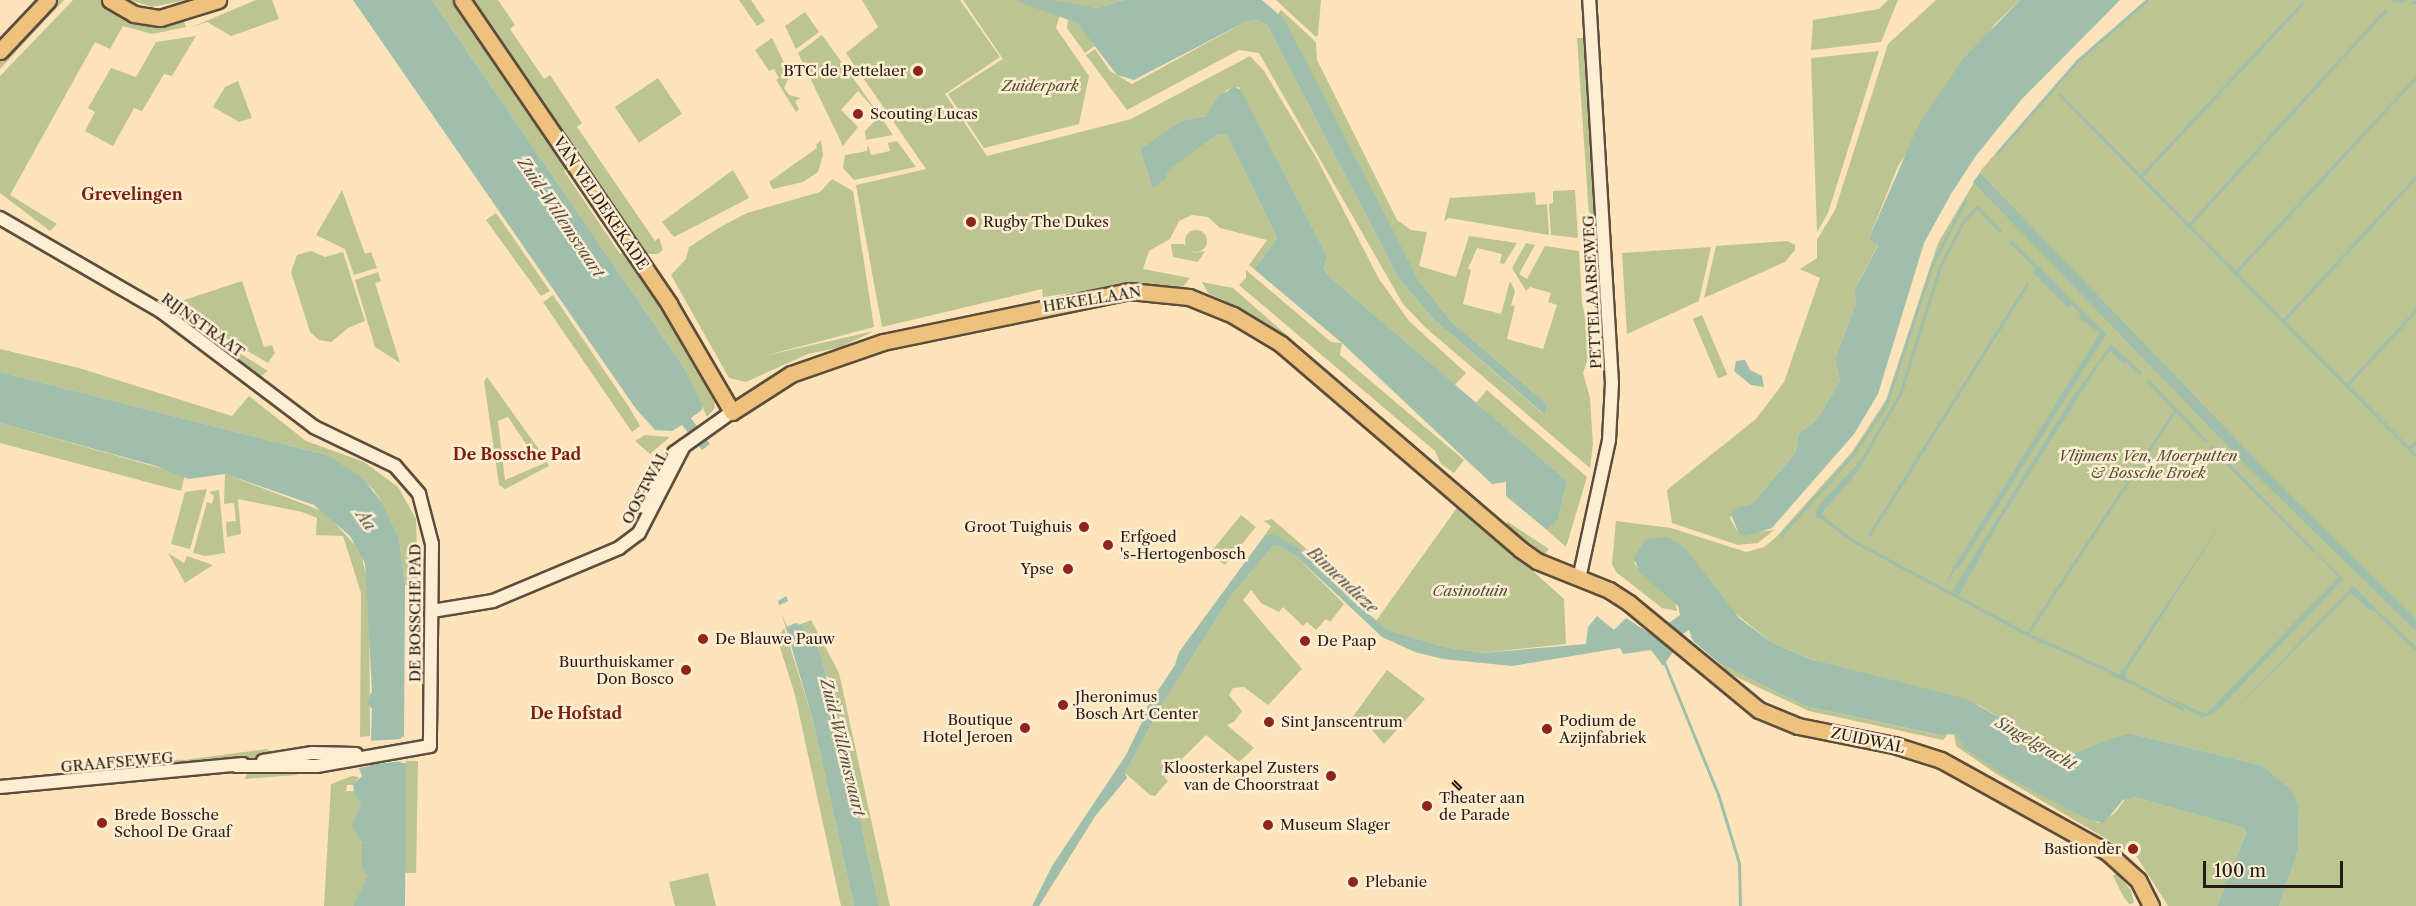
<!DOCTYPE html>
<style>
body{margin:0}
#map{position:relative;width:2416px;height:906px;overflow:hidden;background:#fce3ba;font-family:"Libre Caslon Text",serif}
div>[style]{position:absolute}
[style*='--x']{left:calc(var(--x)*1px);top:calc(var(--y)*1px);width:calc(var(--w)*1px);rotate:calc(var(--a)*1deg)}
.green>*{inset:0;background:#bcc491;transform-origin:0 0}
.round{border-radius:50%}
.water>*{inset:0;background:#a0beac}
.pier>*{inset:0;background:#fce3ba;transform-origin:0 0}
.stream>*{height:3px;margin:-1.5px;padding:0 1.5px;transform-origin:1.5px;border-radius:1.5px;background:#a0beac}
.roads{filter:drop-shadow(2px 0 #5d4d3c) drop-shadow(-2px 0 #5d4d3c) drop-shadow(0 2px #5d4d3c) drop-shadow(0 -2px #5d4d3c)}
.minor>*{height:12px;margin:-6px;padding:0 6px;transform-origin:6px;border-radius:6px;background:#fdedd2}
.major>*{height:15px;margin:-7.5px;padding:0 7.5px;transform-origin:7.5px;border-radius:7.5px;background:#eec27d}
.rail>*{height:5px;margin-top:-2.5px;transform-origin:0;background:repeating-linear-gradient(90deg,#fdedd2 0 9px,#281b12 0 18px);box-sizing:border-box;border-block:2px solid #281b12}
.dots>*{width:16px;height:16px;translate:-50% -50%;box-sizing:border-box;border:3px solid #fdedd2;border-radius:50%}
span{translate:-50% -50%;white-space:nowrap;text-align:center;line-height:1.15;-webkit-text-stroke:5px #fdedd2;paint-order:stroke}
.poi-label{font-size:15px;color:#281b12}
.right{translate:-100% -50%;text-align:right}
.left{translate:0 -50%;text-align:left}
.park-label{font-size:15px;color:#544e38;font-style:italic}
.street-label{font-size:15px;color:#281b12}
.neighbourhood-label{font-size:16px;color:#7a1f14;font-weight:700}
.water-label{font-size:16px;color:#525448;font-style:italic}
.scale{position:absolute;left:2203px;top:861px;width:140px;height:27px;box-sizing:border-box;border:3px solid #281b12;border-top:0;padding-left:8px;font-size:18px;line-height:21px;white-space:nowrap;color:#281b12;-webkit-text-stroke:4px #fdedd2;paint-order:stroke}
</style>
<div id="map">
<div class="green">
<div style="clip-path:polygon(54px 0,64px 0,0 69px,0 57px)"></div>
<div style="clip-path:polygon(73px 0,100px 0,125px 17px,161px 24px,183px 19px,186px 27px,152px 34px,123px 26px,110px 49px,95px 42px,10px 195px,57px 224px,50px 231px,0 193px,0 76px)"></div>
<div style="clip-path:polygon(130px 0,187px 0,152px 7px)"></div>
<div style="clip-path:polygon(256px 0,272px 0,279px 19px,231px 36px,207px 22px,192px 27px)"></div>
<div style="clip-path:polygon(432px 0,454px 0,568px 167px,564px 171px,620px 254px,627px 250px,714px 401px,715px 408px,707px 417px,685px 369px)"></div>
<div style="clip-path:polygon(469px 0,498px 0,515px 25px,510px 29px,544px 79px,550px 75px,582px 123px,577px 127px,655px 241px,659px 238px,663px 250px,658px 254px,645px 254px,641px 248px)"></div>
<div style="clip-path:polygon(739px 0,751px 0,765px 21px,757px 26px)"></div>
<div style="clip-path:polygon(862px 0,960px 0,1000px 57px,945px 94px,987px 156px,1131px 119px,1250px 56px,1264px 71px,1317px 159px,1379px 279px,1409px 321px,1466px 373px,1455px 385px,1330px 277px,1324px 269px,1327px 256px,1239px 87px,1227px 90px,1206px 116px,1180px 121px,1140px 149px,1152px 188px,1166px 171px,1218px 134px,1227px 135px,1277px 238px,1254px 269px,1249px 265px,1267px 240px,1220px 228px,1208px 217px,1192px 215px,1179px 221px,1170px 239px,1149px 251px,1143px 269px,1190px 278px,1183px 287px,1129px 285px,1043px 297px,1042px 289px,882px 327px,856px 185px,926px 169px,846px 53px,878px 27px)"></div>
<div style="clip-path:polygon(963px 0,1124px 0,1096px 8px,1063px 5px,1056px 28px,1089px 76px,1079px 124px,984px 148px,948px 94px,1003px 59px)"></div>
<div style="clip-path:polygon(1276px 0,1321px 0,1318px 35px,1316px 37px)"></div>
<div style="clip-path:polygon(1888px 0,1898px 0,1881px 42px,1811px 50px,1813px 20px,1879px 9px)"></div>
<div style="clip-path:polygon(1936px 0,2020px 0,1995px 24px,1898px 166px,1869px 238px,1878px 245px,1854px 291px,1856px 303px,1835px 359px,1840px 381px,1818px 418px,1799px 434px,1795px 453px,1752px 504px,1738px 507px,1730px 518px,1739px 534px,1774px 530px,1758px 543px,1738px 545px,1672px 523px,1667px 490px,1756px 419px,1784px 382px,1820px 278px,1800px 269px,1817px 258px,1817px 240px,1835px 210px,1888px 44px)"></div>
<div style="clip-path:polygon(2147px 0,2416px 0,2416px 906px,2279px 906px,2298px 851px,2299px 809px,2261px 765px,2128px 733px,2078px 754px,2062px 755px,1979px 705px,1938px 692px,1833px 668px,1771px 642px,1725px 605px,1689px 554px,1634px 562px,1640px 572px,1674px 599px,1677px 611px,1662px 608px,1616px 572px,1612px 564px,1616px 521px,1671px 528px,1746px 552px,1764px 547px,1775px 538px,1852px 452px,1886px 400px,1938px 243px,1982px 169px,2077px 61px)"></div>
<div style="clip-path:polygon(1281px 10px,1316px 42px,1317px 60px,1397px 220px,1411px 230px,1427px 232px,1419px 266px,1456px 277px,1469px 236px,1517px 243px,1504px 264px,1500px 263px,1502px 254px,1477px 248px,1468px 269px,1471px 270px,1463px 304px,1501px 314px,1510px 281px,1515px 291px,1511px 305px,1515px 306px,1507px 339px,1543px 349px,1557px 305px,1548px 302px,1551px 293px,1530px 287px,1526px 291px,1512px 268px,1526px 243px,1535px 245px,1519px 274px,1527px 279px,1545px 246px,1579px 251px,1582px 303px,1592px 347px,1583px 373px,1590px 398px,1593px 444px,1590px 468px,1426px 328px,1403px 304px,1259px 53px,1239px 50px,1127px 110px,1086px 55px,1095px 49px,1110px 71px,1132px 84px,1245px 22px,1258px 20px,1267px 25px,1398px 277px,1433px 319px,1542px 413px,1547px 404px,1451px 321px,1419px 281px,1278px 14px)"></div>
<div style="clip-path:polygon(805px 12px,819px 32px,796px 49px,785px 26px)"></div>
<div style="clip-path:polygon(1068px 20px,1077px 23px,1096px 45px,1085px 53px,1067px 28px)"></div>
<div style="clip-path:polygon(822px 35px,878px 113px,858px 91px,841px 110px,858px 127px,843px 146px,798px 53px)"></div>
<div style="clip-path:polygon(196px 36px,172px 76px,164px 74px,142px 111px,134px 108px,113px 146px,85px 131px,95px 112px,88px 108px,111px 68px,136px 77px,156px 42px)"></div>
<div style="clip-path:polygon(772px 38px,790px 75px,784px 88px,789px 95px,801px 98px,795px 101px,799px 109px,796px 112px,776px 80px,779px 78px,774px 69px,769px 71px,755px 50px)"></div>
<div style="clip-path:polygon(1577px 38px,1586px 38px,1598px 245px,1591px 246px)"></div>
<div style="clip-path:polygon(1879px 51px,1828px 213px,1817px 232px,1811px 58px)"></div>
<div style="left:658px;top:78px;width:43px;height:52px;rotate:56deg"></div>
<div style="clip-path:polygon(238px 81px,252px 118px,239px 122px,213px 107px,225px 87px)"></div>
<div style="clip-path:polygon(880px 116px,893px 135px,866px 140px,865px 131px)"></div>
<div style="clip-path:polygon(821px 140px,823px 155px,818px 172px,803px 182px,773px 189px,769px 182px,817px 148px,816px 145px)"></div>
<div style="clip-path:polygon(897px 141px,916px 167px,854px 180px,843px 168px,845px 155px,867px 151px,868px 145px,871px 155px,890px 151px,888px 143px)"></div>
<div style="clip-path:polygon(733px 170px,749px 198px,674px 237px,662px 222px)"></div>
<div style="clip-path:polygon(832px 179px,853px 191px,874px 327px,764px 356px,874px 331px,841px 347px,808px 354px,746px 382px,729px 378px,671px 275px,686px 259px,689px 247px,722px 226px,747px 213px,820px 192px)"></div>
<div style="clip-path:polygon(342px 190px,365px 254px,371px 252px,377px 268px,354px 275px,345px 249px,316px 235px)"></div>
<div style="clip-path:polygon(1575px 190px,1578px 238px,1551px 235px,1549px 204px,1553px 203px,1553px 191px)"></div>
<div style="clip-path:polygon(1535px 192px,1536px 205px,1547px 204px,1549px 235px,1449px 218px,1444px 221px,1450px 198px)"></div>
<div style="clip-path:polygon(496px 213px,550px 291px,541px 296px,486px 220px)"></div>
<div class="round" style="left:1185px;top:230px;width:22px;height:22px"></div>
<div style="clip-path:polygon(1787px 241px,1795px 245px,1795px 250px,1785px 262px,1704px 298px,1716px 246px)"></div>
<div style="clip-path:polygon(1184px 244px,1194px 253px,1205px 251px,1198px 262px,1173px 257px,1171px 244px)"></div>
<div style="clip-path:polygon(1711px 247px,1699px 301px,1627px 334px,1622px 253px)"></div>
<div style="clip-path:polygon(311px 251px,325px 257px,343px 252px,365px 321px,348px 328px,331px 342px,319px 340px,310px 332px,291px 272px,297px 255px)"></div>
<div style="clip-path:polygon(1246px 270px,1331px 342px,1342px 343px,1340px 355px,1464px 460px,1454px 473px,1441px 464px,1435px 451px,1239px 285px,1246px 278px)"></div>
<div style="clip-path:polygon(378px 272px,381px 281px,375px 283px,400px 363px,375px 347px,355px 280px)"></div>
<div style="clip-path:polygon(242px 281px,264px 347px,272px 345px,275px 353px,268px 363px,178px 310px,178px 302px)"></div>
<div style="clip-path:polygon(1202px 282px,1233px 288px,1313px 358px,1310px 361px,1242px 309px,1208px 293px)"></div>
<div style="clip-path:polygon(553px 295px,629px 407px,640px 426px,632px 432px,543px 302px)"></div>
<div style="left:1702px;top:315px;width:65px;height:10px;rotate:67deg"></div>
<div style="clip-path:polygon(193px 326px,200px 328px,268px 371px,261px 376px,254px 373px)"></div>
<div style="clip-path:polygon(0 349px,79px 368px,232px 416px,249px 396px,306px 441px,364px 462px,398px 487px,416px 519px,418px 584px,405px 585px,399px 538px,382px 502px,373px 489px,327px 455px,0 372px)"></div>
<div style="clip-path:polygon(487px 377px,545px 458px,535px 463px,536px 459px,508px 417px,498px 421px,505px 480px,547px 462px,549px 466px,505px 489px,499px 485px,484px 381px)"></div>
<div style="clip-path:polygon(1487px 390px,1587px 477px,1566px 547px,1547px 530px,1558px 520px,1567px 481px,1476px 403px)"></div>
<div style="clip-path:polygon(0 423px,185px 475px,181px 491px,0 443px)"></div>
<div style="clip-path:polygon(645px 435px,670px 437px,650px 454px,635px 441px)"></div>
<div style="clip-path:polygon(225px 474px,325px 512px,361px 552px,369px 590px,370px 736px,360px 737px,361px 593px,343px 536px,316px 535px,317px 518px,302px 512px,238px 499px,241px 534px,227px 537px,226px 522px,236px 521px,234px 503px,224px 504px)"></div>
<div style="clip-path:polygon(207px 489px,190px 549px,171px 544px,185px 492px)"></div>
<div style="clip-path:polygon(219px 490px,225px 553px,205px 556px,193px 553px,207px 502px,212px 504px,214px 496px,209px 492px)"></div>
<div style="clip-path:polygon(1459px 505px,1564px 599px,1566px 644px,1482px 653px,1445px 647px,1388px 630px,1376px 621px)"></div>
<div style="left:1241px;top:515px;width:19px;height:49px;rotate:39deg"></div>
<div style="clip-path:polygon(1272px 519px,1370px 604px,1365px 611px,1276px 535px,1265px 535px,1271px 526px,1264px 521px)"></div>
<div style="clip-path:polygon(1508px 522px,1549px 549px,1545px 554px,1504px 525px)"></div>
<div style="clip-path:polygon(1279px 546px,1297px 557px,1344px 604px,1330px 622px,1326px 619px,1316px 630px,1307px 622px,1303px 626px,1283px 607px,1279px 612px,1261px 603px,1251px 590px,1243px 600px,1302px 669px,1268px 705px,1244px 687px,1233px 688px,1229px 695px,1242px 711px,1234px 722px,1227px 725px,1254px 748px,1239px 762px,1206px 735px,1164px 777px,1168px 781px,1155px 796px,1150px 795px,1125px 773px,1165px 700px,1229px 599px,1272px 547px)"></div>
<div style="clip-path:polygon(168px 553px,184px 563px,187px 556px,213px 565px,185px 583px)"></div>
<div style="clip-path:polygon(811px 620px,839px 673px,890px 906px,879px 906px,836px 710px,818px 646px,801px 624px)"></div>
<div style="clip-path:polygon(784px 628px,812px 717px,854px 906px,841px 906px,795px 695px,777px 638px)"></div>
<div style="clip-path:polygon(1719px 663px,1805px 706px,1938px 735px,1951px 731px,1959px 735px,1962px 744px,2007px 777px,2099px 823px,2115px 813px,2126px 798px,2134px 797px,2244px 828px,2246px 833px,2217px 906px,2168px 906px,2137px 857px,1995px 773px,1956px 746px,1954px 735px,1948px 734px,1943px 740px,1809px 711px,1730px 674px)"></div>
<div style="clip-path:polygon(1387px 670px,1425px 699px,1384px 744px,1365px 722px,1359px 727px,1351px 719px)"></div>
<div style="clip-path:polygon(267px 749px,276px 756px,151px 767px,150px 759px,184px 760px)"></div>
<div style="left:418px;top:761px;width:112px;height:12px;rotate:91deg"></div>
<div style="clip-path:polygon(297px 770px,297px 775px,244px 779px,249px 772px)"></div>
<div style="clip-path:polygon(352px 776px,359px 777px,353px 785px,347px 785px,346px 791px,353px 791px,361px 801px,357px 832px,365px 852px,362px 868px,369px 876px,353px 906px,324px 906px,331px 784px)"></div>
<div style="clip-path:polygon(2117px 872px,2131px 891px,2134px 903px,2129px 904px,2123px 896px,2113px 876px)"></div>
<div style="clip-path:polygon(708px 873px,716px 906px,675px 906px,669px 882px)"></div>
</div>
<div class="water">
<div style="clip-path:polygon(353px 0,432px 0,685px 369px,702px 405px,702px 410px,691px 418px,710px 444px,702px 450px,682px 425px,672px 431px,655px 430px,636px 409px)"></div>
<div style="clip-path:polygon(1014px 0,1050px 0,1096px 8px,1124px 0,1262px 0,1284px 19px,1419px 281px,1451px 321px,1547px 404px,1545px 415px,1433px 319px,1398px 277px,1267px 25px,1258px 20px,1245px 22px,1134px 80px,1117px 75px,1077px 23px)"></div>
<div style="clip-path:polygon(2020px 0,2120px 0,2021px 100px,1975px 157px,1951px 194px,1924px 243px,1878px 394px,1854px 434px,1772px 528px,1746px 536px,1739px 534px,1731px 514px,1738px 507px,1752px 504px,1795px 453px,1799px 434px,1818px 418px,1840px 381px,1835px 359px,1856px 303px,1854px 291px,1878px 246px,1869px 238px,1919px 124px,1963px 59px)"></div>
<div style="clip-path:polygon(1234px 87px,1241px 90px,1327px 256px,1324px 269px,1330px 277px,1567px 481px,1558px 520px,1547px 530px,1506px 496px,1506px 482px,1492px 484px,1342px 343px,1254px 269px,1277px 238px,1227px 135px,1218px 134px,1167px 171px,1166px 179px,1152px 188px,1140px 149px,1180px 121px,1206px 116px,1218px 97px)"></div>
<div style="clip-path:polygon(1980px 173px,2286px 491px,2416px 619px,2416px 631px,2250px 469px,1973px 182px)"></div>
<div style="clip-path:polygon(2038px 265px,2104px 334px,1946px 585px,1953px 568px,2100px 333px,2079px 318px,2081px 315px,2072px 305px,2068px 308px,2033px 272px)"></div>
<div style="clip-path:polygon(2111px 344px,2128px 360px,2124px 364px,2110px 351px,2100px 363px,1999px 522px,1958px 597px,1953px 590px,2072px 398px)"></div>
<div style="clip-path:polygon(1745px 360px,1750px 370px,1762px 376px,1764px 387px,1751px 385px,1734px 371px,1736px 361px)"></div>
<div style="clip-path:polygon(0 372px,327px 455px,362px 478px,382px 502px,399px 538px,405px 585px,404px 737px,401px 737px,401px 763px,406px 763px,405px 906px,353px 906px,368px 876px,362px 868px,362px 843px,352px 827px,361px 802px,354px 794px,353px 784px,362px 776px,359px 768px,370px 766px,372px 709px,367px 702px,372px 691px,365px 563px,350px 536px,314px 505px,225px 474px,189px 479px,156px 466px,0 423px)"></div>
<div style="clip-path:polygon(1862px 459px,1859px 470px,1822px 513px,1827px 521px,1815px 517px,1818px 506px)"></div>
<div style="clip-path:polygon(2235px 502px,2126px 672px,2126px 678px,2136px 683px,2133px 685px,2108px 674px,2120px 674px)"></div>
<div style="clip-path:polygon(1265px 535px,1276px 535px,1305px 553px,1349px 598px,1388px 630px,1445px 647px,1482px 653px,1586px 644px,1588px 627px,1597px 616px,1614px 630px,1626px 618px,1652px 635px,1680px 615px,1678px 606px,1639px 572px,1634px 557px,1646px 539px,1668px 537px,1684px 547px,1739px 618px,1771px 642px,1813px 660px,1967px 699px,2067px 756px,2128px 733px,2261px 765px,2292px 791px,2299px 809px,2298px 851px,2279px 906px,2217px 906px,2246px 833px,2244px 828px,2134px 797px,2123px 800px,2104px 823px,2090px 820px,2006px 777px,1964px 748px,1956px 733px,1939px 735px,1805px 706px,1719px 663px,1693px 641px,1689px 630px,1666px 646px,1673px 652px,1663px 666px,1651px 650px,1623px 654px,1620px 648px,1512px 666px,1443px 659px,1415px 652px,1382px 637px,1297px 557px,1279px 546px,1272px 547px,1229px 599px,1165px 700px,1125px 773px,1127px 778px,1096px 815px,1039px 906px,1032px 906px,1052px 866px,1126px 755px,1142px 722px,1139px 719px,1175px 665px,1179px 652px)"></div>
<div style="clip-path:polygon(2312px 547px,2343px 579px,2217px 711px,2202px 718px,2162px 694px,2206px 714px,2338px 578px)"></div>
<div style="clip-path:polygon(2353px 586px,2381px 614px,2368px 609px,2351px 593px,2222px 723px)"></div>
<div style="clip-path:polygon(786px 596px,798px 625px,801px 624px,818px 646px,836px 710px,879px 906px,854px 906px,812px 717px,778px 601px)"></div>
</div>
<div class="pier">
<div style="left:791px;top:600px;width:23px;height:14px;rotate:67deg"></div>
<div style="clip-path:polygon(402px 739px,405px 761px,367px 765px,367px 741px)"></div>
</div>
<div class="stream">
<div style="--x:2393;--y:0;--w:10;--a:6"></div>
<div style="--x:2412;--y:2;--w:4;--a:0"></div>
<div style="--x:2060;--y:95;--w:507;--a:45.4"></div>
<div style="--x:1997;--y:153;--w:122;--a:-49"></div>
<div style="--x:2077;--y:61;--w:93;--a:-41.1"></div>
<div style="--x:2140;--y:177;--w:238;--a:-47"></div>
<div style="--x:2188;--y:226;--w:292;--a:-47.6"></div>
<div style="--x:2235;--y:273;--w:267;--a:-47.3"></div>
<div style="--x:2283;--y:321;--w:196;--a:-47.3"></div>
<div style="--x:2126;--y:360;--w:19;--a:43"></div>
<div style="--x:2148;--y:381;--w:82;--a:46"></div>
<div style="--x:2346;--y:386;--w:103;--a:-47.4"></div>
<div style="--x:2211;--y:447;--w:144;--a:45.3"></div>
<div style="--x:2409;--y:449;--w:10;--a:-45"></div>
<div style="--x:1861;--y:461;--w:78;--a:-59.8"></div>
<div style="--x:1900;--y:394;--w:134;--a:-72.6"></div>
<div style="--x:1940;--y:266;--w:52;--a:-62.4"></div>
<div style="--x:1964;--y:220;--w:18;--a:-45"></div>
<div style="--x:1977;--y:207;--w:33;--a:46"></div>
<div style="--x:1824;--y:519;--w:39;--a:37"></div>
<div style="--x:1855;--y:542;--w:195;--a:28.1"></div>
<div style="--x:2027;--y:634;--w:95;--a:24.1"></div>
<div style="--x:1781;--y:535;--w:106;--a:-48.1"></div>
<div style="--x:1852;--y:456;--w:61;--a:-56.3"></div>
<div style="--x:1886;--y:405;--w:151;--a:-71.8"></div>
<div style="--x:1933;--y:262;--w:69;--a:-62.3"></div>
<div style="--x:1869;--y:535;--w:297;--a:-57.8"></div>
<div style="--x:1957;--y:567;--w:275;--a:-57.8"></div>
<div style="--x:2104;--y:334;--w:131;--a:-135.3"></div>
<div style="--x:2378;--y:613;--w:52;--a:43.5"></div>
<div style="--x:2027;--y:634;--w:268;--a:-56.5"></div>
<div style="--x:1664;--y:662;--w:143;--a:67.8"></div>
<div style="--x:1718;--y:794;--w:72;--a:73.1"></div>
<div style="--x:1739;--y:863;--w:43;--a:88.7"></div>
<div style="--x:2133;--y:683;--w:56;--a:27.5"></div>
</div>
<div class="roads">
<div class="minor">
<div style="--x:0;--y:218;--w:187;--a:30.1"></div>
<div style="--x:162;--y:312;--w:191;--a:37.1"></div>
<div style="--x:314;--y:427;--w:90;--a:25.7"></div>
<div style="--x:395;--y:466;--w:37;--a:49"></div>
<div style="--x:419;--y:494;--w:52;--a:75.4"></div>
<div style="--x:432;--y:544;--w:202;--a:90.6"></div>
<div style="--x:430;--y:746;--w:115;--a:170"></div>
<div style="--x:317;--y:766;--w:81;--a:180"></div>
<div style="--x:644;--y:507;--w:62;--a:-60.9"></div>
<div style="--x:674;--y:453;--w:71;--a:-35.3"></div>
<div style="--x:1579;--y:579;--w:142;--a:-77.8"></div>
<div style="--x:1609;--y:440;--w:57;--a:-87"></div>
<div style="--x:1612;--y:383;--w:384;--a:-93.4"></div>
<div style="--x:432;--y:611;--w:62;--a:-9.3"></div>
<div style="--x:493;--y:601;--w:137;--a:-22.8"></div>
<div style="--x:619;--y:548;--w:25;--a:-37"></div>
<div style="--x:639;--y:533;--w:98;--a:-62.7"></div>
<div style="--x:263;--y:761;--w:50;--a:-9.3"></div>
<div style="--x:312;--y:753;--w:44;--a:1.3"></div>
<div style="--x:0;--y:787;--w:244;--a:-5.4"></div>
</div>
<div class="major">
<div style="--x:110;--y:0;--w:28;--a:30"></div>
<div style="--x:134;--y:14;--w:26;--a:9"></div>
<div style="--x:160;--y:18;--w:61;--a:-17.2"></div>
<div style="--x:462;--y:0;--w:368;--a:55.7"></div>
<div style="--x:669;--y:304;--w:125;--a:59.7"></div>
<div style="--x:732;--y:412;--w:70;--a:-32.8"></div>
<div style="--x:791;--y:374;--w:97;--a:-19.2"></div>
<div style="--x:883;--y:342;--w:251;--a:-11.7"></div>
<div style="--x:1129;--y:291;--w:60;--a:5.7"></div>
<div style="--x:1189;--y:297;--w:48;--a:22.2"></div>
<div style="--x:1233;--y:315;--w:56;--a:31.1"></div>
<div style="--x:1281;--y:344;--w:315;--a:40.6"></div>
<div style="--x:1520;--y:549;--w:21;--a:35"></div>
<div style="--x:1537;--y:561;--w:78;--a:21.9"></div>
<div style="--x:1609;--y:590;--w:24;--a:33"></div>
<div style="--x:1629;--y:603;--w:168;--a:39.5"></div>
<div style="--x:1759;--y:710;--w:42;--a:22.3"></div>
<div style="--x:1798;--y:726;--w:98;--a:11.2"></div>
<div style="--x:1894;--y:745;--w:49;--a:17.7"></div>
<div style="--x:1941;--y:760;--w:190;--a:29"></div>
<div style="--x:2107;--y:852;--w:42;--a:42.1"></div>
<div style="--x:2138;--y:880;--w:29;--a:63"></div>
<div style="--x:0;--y:51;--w:70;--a:-46.7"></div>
</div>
</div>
<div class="rail">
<div style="--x:1453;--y:781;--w:11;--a:45"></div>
<div style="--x:1444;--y:791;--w:11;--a:45"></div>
</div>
<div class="dots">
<div style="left:918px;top:71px;background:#8f2418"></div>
<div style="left:858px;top:114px;background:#8f2418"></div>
<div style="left:971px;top:222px;background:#8f2418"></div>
<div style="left:1084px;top:527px;background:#8f2418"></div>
<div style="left:1108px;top:545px;background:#8f2418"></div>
<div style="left:1068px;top:569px;background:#8f2418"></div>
<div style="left:703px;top:639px;background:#8f2418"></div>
<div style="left:1305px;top:641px;background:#8f2418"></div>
<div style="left:686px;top:670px;background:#8f2418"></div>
<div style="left:1063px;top:705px;background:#8f2418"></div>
<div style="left:1269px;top:722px;background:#8f2418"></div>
<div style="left:1025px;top:728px;background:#8f2418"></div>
<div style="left:1547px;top:729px;background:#8f2418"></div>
<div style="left:1331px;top:776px;background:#8f2418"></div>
<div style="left:1427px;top:806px;background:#8f2418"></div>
<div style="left:102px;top:823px;background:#8f2418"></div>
<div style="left:1268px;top:825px;background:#8f2418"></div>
<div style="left:2133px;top:849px;background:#8f2418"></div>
<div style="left:1353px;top:882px;background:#8f2418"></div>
</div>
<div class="poi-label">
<span class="right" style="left:906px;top:71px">BTC de Pettelaer</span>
<span class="left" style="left:870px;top:114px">Scouting Lucas</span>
<span class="left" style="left:983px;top:222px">Rugby The Dukes</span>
<span class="right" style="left:1072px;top:527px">Groot Tuighuis</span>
<span class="left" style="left:1120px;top:545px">Erfgoed<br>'s-Hertogenbosch</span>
<span class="right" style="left:1054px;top:569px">Ypse</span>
<span class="left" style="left:715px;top:639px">De Blauwe Pauw</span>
<span class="left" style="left:1317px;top:641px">De Paap</span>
<span class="right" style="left:674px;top:670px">Buurthuiskamer<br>Don Bosco</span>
<span class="left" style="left:1075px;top:705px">Jheronimus<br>Bosch Art Center</span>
<span class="right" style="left:1013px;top:728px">Boutique<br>Hotel Jeroen</span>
<span class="left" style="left:1559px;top:729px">Podium de<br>Azijnfabriek</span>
<span class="left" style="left:1281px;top:722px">Sint Janscentrum</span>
<span class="right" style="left:1319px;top:776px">Kloosterkapel Zusters<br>van de Choorstraat</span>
<span class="left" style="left:1439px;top:806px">Theater aan<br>de Parade</span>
<span class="left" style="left:114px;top:823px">Brede Bossche<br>School De Graaf</span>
<span class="left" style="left:1280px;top:825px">Museum Slager</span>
<span class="right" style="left:2121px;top:849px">Bastionder</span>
<span class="left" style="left:1365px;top:882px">Plebanie</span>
</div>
<div class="park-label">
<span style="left:1040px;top:86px">Zuiderpark</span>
<span style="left:2148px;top:464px">Vlijmens Ven, Moerputten<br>&amp; Bossche Broek</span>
<span style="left:1470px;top:591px">Casinotuin</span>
</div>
<div class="street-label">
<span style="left:601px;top:203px;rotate:56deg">VAN VELDEKEKADE</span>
<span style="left:1592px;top:292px;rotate:-93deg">PETTELAARSEWEG</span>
<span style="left:1092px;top:299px;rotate:-9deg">HEKELLAAN</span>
<span style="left:203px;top:325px;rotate:36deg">RIJNSTRAAT</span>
<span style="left:645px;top:487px;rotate:-62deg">OOSTWAL</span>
<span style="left:415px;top:613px;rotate:-90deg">DE BOSSCHE PAD</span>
<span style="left:1868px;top:740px;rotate:12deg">ZUIDWAL</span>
<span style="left:117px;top:762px;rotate:-5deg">GRAAFSEWEG</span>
</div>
<div class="neighbourhood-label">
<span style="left:132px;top:194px">Grevelingen</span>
<span style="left:517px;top:454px">De Bossche Pad</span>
<span style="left:576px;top:713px">De Hofstad</span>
</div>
<div class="water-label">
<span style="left:561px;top:217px;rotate:56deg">Zuid-Willemsvaart</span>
<span style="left:366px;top:520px;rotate:56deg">Aa</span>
<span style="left:1343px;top:580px;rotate:43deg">Binnendieze</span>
<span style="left:2036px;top:743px;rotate:30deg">Singelgracht</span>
<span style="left:843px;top:747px;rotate:76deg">Zuid-Willemsvaart</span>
</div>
<div class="scale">100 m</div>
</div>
